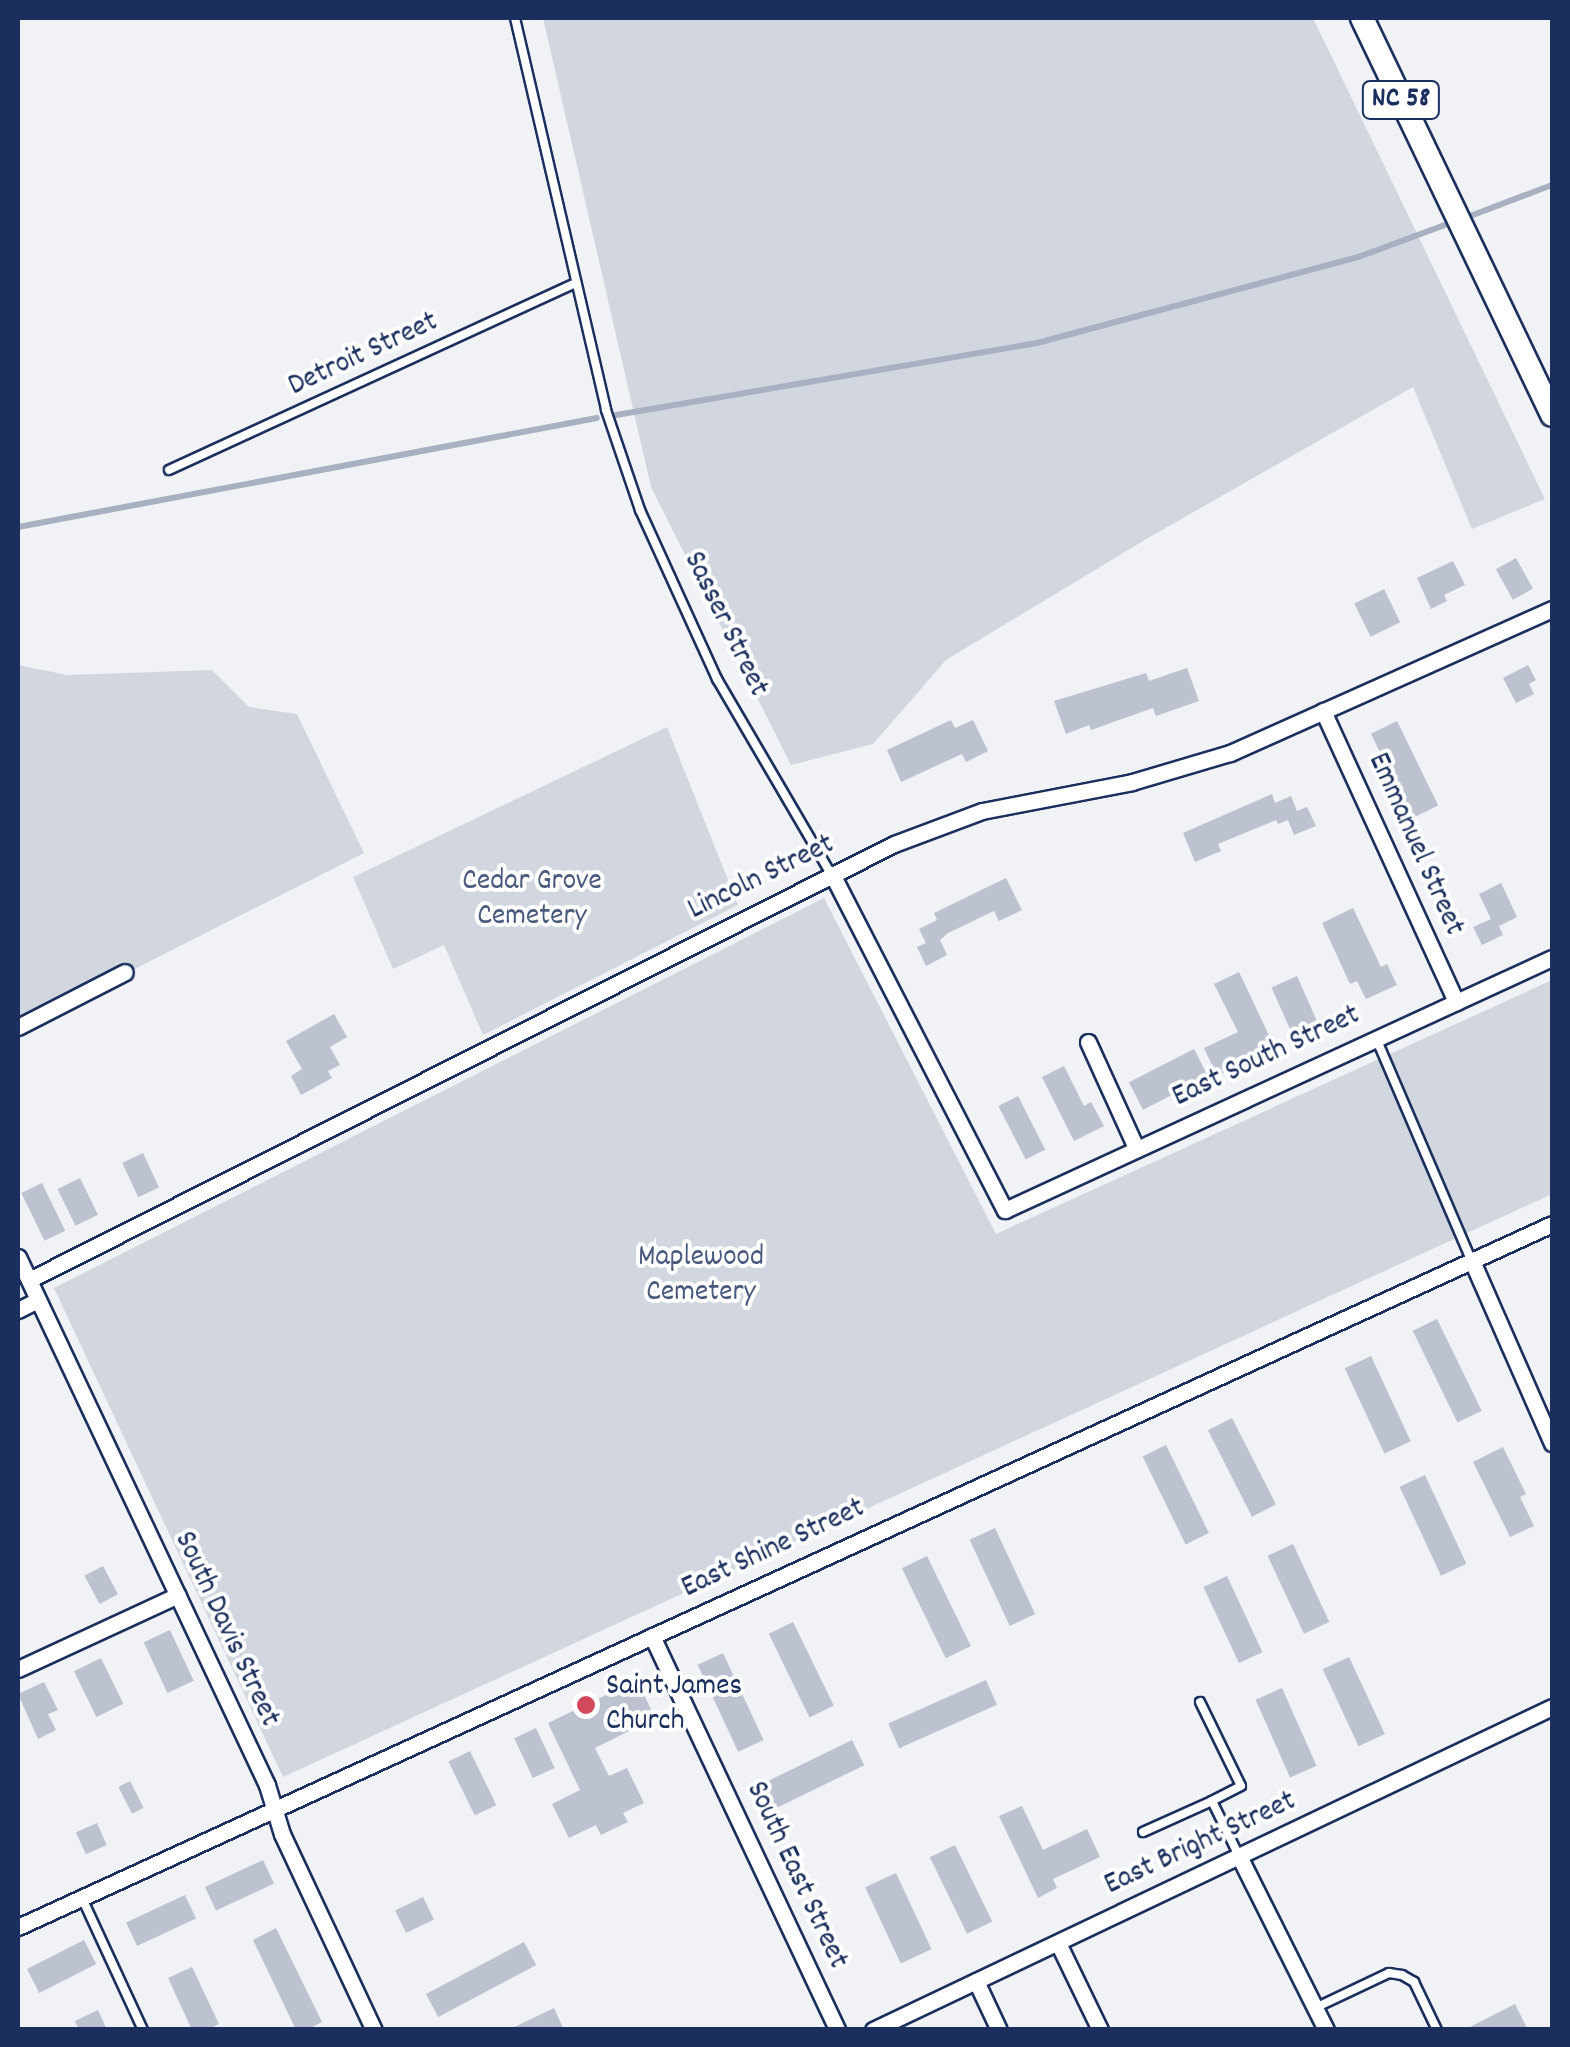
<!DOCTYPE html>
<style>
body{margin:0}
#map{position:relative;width:1570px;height:2047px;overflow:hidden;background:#f1f2f5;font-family:Dekko,sans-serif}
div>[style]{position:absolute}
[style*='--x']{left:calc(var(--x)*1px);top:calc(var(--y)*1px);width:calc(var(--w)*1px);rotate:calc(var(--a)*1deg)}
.green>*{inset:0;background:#d2d6df}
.stream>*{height:6px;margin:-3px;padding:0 3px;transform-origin:3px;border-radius:3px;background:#a8b0c2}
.building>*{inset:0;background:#bcc2d0;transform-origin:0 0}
.roads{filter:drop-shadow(2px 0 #1b2f5e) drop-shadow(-2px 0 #1b2f5e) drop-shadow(0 2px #1b2f5e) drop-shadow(0 -2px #1b2f5e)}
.lane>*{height:8px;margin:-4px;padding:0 4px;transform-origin:4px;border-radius:4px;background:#fff}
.street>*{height:15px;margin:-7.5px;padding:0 7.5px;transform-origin:7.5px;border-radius:7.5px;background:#fff}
.primary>*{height:22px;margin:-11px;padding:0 11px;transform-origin:11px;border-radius:11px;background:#fff}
.dots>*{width:28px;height:28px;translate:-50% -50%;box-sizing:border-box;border:5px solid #fff;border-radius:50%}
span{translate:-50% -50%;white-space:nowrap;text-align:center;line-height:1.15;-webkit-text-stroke:8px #fff;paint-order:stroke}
.shield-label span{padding:2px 8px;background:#fff;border:2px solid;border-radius:8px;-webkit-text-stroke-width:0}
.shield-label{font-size:28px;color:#1b2f5e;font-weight:700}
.street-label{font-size:30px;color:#1b2f5e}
.park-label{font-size:30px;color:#49597e}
.poi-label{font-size:30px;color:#1b2f5e}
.left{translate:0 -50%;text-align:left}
.frame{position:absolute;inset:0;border:20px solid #1b2f5e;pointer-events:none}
</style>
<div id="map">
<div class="green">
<div style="clip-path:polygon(543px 18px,1313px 18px,1545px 499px,1472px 529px,1413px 387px,1148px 538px,946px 660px,873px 744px,791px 765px,651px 487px)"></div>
<div style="clip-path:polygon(18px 665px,67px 675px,212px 670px,249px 707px,297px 714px,364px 853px,18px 1028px)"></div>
<div style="clip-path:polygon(667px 727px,738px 905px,483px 1035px,444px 945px,393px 969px,353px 877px)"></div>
<div style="clip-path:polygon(824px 898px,996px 1234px,1552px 980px,1552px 1194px,283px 1777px,54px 1288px)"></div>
</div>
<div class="stream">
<div style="--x:1465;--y:218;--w:93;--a:-20.8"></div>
<div style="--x:616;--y:415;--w:427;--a:-9.7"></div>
<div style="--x:1037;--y:343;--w:335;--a:-15"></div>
<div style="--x:1361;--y:256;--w:98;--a:-20.3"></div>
<div style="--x:18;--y:527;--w:589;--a:-10.66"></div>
</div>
<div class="building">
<div style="left:1516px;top:558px;width:35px;height:23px;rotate:61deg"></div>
<div style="clip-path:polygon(1453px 561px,1465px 585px,1444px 595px,1447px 601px,1431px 609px,1417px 578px)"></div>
<div style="left:1384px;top:589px;width:37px;height:33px;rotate:64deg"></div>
<div style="clip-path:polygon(1528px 665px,1536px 680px,1529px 684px,1534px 694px,1516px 703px,1503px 678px)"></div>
<div style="clip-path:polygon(1187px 668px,1199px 701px,1156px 716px,1153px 708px,1091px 730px,1089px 725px,1066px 734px,1054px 701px,1146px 673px,1149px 681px)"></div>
<div style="clip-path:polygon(951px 720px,955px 728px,973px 720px,988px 751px,966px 762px,962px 754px,901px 782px,887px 750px)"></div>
<div style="left:1397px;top:721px;width:94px;height:29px;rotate:64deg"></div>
<div style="clip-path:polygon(1272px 794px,1275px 803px,1291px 796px,1297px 811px,1307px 807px,1316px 826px,1294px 835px,1288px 820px,1278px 824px,1276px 820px,1218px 844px,1221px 851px,1195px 862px,1183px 833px)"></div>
<div style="clip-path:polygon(1006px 878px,1022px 910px,999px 921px,994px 911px,948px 933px,940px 940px,947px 955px,926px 966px,917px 947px,926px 943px,919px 929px,937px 920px,934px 913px)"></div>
<div style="clip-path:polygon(1501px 883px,1517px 917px,1499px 926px,1503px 935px,1482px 945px,1473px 927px,1491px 919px,1479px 894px)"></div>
<div style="clip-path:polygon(1353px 908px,1381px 967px,1387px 964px,1397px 985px,1366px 999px,1357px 981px,1350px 984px,1322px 923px)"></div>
<div style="clip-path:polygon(1239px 972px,1275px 1048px,1217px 1076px,1204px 1048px,1238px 1032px,1214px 984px)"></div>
<div style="left:1297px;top:976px;width:54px;height:28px;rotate:66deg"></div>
<div style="clip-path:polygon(334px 1014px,347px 1037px,330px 1047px,340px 1065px,328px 1071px,332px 1078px,301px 1095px,291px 1076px,302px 1069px,286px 1041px)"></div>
<div style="left:1194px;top:1049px;width:31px;height:73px;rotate:63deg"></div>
<div style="clip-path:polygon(1064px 1066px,1084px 1106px,1091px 1102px,1104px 1126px,1074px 1141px,1042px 1077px)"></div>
<div style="left:1018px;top:1096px;width:60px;height:22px;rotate:63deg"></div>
<div style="left:143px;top:1153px;width:38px;height:23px;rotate:65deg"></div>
<div style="left:80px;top:1178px;width:41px;height:25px;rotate:64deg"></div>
<div style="left:42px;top:1183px;width:53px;height:23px;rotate:64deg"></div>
<div style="left:1437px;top:1319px;width:102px;height:27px;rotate:64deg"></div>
<div style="left:1371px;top:1356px;width:94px;height:29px;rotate:65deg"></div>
<div style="left:1232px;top:1418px;width:97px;height:27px;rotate:63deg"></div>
<div style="left:1166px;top:1445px;width:98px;height:26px;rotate:64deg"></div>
<div style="clip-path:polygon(1503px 1447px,1526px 1494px,1520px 1497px,1534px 1526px,1510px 1537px,1473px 1462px)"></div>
<div style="left:1425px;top:1475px;width:98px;height:28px;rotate:65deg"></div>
<div style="left:995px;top:1528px;width:95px;height:28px;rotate:65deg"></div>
<div style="left:1293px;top:1544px;width:86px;height:28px;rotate:65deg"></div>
<div style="left:927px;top:1556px;width:100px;height:28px;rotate:64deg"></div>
<div style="left:103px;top:1566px;width:32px;height:21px;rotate:62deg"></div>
<div style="left:1227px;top:1576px;width:84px;height:26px;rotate:65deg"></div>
<div style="left:793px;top:1622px;width:93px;height:27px;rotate:64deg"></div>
<div style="left:170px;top:1630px;width:56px;height:29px;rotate:65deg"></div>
<div style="left:723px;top:1653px;width:96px;height:28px;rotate:65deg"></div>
<div style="left:1349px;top:1657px;width:85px;height:29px;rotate:65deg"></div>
<div style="left:101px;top:1658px;width:51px;height:30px;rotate:64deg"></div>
<div style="clip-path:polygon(637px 1680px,655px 1718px,595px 1748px,609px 1776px,627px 1768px,644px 1803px,623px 1813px,628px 1822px,601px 1835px,596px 1825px,569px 1838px,552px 1804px,580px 1790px,548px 1723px)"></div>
<div style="left:986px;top:1680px;width:27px;height:107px;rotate:66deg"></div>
<div style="clip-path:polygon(44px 1682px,58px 1710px,48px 1714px,56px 1730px,38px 1739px,18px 1694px)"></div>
<div style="left:1282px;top:1688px;width:85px;height:29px;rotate:66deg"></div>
<div style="left:536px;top:1728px;width:44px;height:24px;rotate:65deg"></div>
<div style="left:852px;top:1740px;width:28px;height:108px;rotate:64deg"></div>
<div style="left:470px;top:1751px;width:60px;height:24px;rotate:64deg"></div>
<div style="left:130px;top:1781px;width:30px;height:13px;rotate:63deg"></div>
<div style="clip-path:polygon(1022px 1806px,1043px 1850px,1087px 1829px,1100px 1857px,1053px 1879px,1057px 1888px,1038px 1898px,999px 1816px)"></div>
<div style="left:97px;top:1823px;width:24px;height:23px;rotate:66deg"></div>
<div style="left:955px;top:1845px;width:85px;height:28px;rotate:64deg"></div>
<div style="left:263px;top:1860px;width:26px;height:64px;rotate:65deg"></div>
<div style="left:896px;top:1873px;width:84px;height:34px;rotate:65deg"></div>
<div style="left:185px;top:1895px;width:26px;height:65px;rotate:65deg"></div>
<div style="left:423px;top:1897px;width:25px;height:31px;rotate:64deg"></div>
<div style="clip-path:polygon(276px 1928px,322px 2022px,307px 2030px,296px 2030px,253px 1940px)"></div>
<div style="left:84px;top:1940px;width:27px;height:64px;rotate:63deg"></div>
<div style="left:524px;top:1942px;width:26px;height:111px;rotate:62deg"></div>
<div style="clip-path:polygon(192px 1967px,219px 2024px,207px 2030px,192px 2030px,168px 1978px)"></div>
<div style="clip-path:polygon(1515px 2004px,1528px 2030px,1464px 2030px)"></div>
<div style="clip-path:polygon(554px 2008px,564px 2030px,508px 2030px)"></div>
<div style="clip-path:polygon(98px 2010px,107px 2030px,79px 2030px,75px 2021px)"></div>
</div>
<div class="roads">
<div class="lane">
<div style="--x:515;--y:18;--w:402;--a:76.9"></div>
<div style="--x:606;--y:410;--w:106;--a:71.2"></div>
<div style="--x:640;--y:510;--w:186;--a:65.5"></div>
<div style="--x:717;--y:679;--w:226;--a:59.7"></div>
<div style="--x:169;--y:470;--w:448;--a:-24.7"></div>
<div style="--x:1376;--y:1038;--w:241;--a:66.8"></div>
<div style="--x:1200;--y:1702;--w:93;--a:64"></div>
<div style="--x:1241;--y:1786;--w:33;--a:153"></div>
<div style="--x:1212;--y:1801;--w:64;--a:63.8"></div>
<div style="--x:1143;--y:1832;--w:76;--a:-24.2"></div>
<div style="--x:82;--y:1898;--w:145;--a:65.2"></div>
<div style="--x:1315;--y:2008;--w:82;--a:-25.3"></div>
<div style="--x:1389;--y:1973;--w:13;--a:9"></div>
<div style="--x:1402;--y:1975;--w:14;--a:30"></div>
<div style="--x:1414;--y:1982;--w:53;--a:64.4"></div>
</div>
<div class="street">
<div style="--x:1323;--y:711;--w:320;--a:65.4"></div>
<div style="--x:832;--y:874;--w:378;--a:62.8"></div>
<div style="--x:1005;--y:1210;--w:602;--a:-24.74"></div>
<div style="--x:18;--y:1027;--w:120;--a:-27.2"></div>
<div style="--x:1088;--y:1042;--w:116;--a:65.6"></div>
<div style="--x:18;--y:1257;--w:584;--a:64.75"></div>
<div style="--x:267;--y:1785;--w:51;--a:73"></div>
<div style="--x:282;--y:1834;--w:217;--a:64.9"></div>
<div style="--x:1472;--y:1261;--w:199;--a:66.3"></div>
<div style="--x:29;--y:1280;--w:969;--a:-26.75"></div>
<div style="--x:894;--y:844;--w:94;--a:-20.6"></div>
<div style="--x:982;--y:811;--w:153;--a:-10.9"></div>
<div style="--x:1132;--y:782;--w:102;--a:-16.5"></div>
<div style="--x:1230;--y:753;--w:353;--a:-24.1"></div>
<div style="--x:18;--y:1310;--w:22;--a:-27"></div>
<div style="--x:652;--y:1636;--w:435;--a:64.8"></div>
<div style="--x:18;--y:1669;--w:176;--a:-24.8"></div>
<div style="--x:1240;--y:1858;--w:192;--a:63.4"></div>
<div style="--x:18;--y:1927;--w:1687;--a:-24.62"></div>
<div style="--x:1058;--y:1943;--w:97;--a:64.2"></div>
<div style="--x:976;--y:1981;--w:54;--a:64.9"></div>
<div style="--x:873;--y:2030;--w:752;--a:-25.44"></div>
</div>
<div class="primary">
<div style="--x:1362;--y:18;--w:440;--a:64.4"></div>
</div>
</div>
<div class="dots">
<div style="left:586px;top:1705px;background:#d1495b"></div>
</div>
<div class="shield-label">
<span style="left:1401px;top:100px">NC 58</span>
</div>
<div class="street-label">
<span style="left:364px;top:356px;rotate:-25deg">Detroit Street</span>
<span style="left:724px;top:625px;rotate:64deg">Sasser Street</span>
<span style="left:1414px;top:845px;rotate:66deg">Emmanuel Street</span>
<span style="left:762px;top:879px;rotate:-26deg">Lincoln Street</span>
<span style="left:1267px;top:1058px;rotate:-25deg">East South Street</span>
<span style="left:774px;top:1550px;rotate:-25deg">East Shine Street</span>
<span style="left:225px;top:1630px;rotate:65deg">South Davis Street</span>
<span style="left:1201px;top:1845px;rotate:-25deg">East Bright Street</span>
<span style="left:795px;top:1876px;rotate:65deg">South East Street</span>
</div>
<div class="park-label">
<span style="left:532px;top:900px">Cedar Grove<br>Cemetery</span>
<span style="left:701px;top:1276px">Maplewood<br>Cemetery</span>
</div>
<div class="poi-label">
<span class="left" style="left:606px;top:1705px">Saint James<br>Church</span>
</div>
<div class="frame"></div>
</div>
